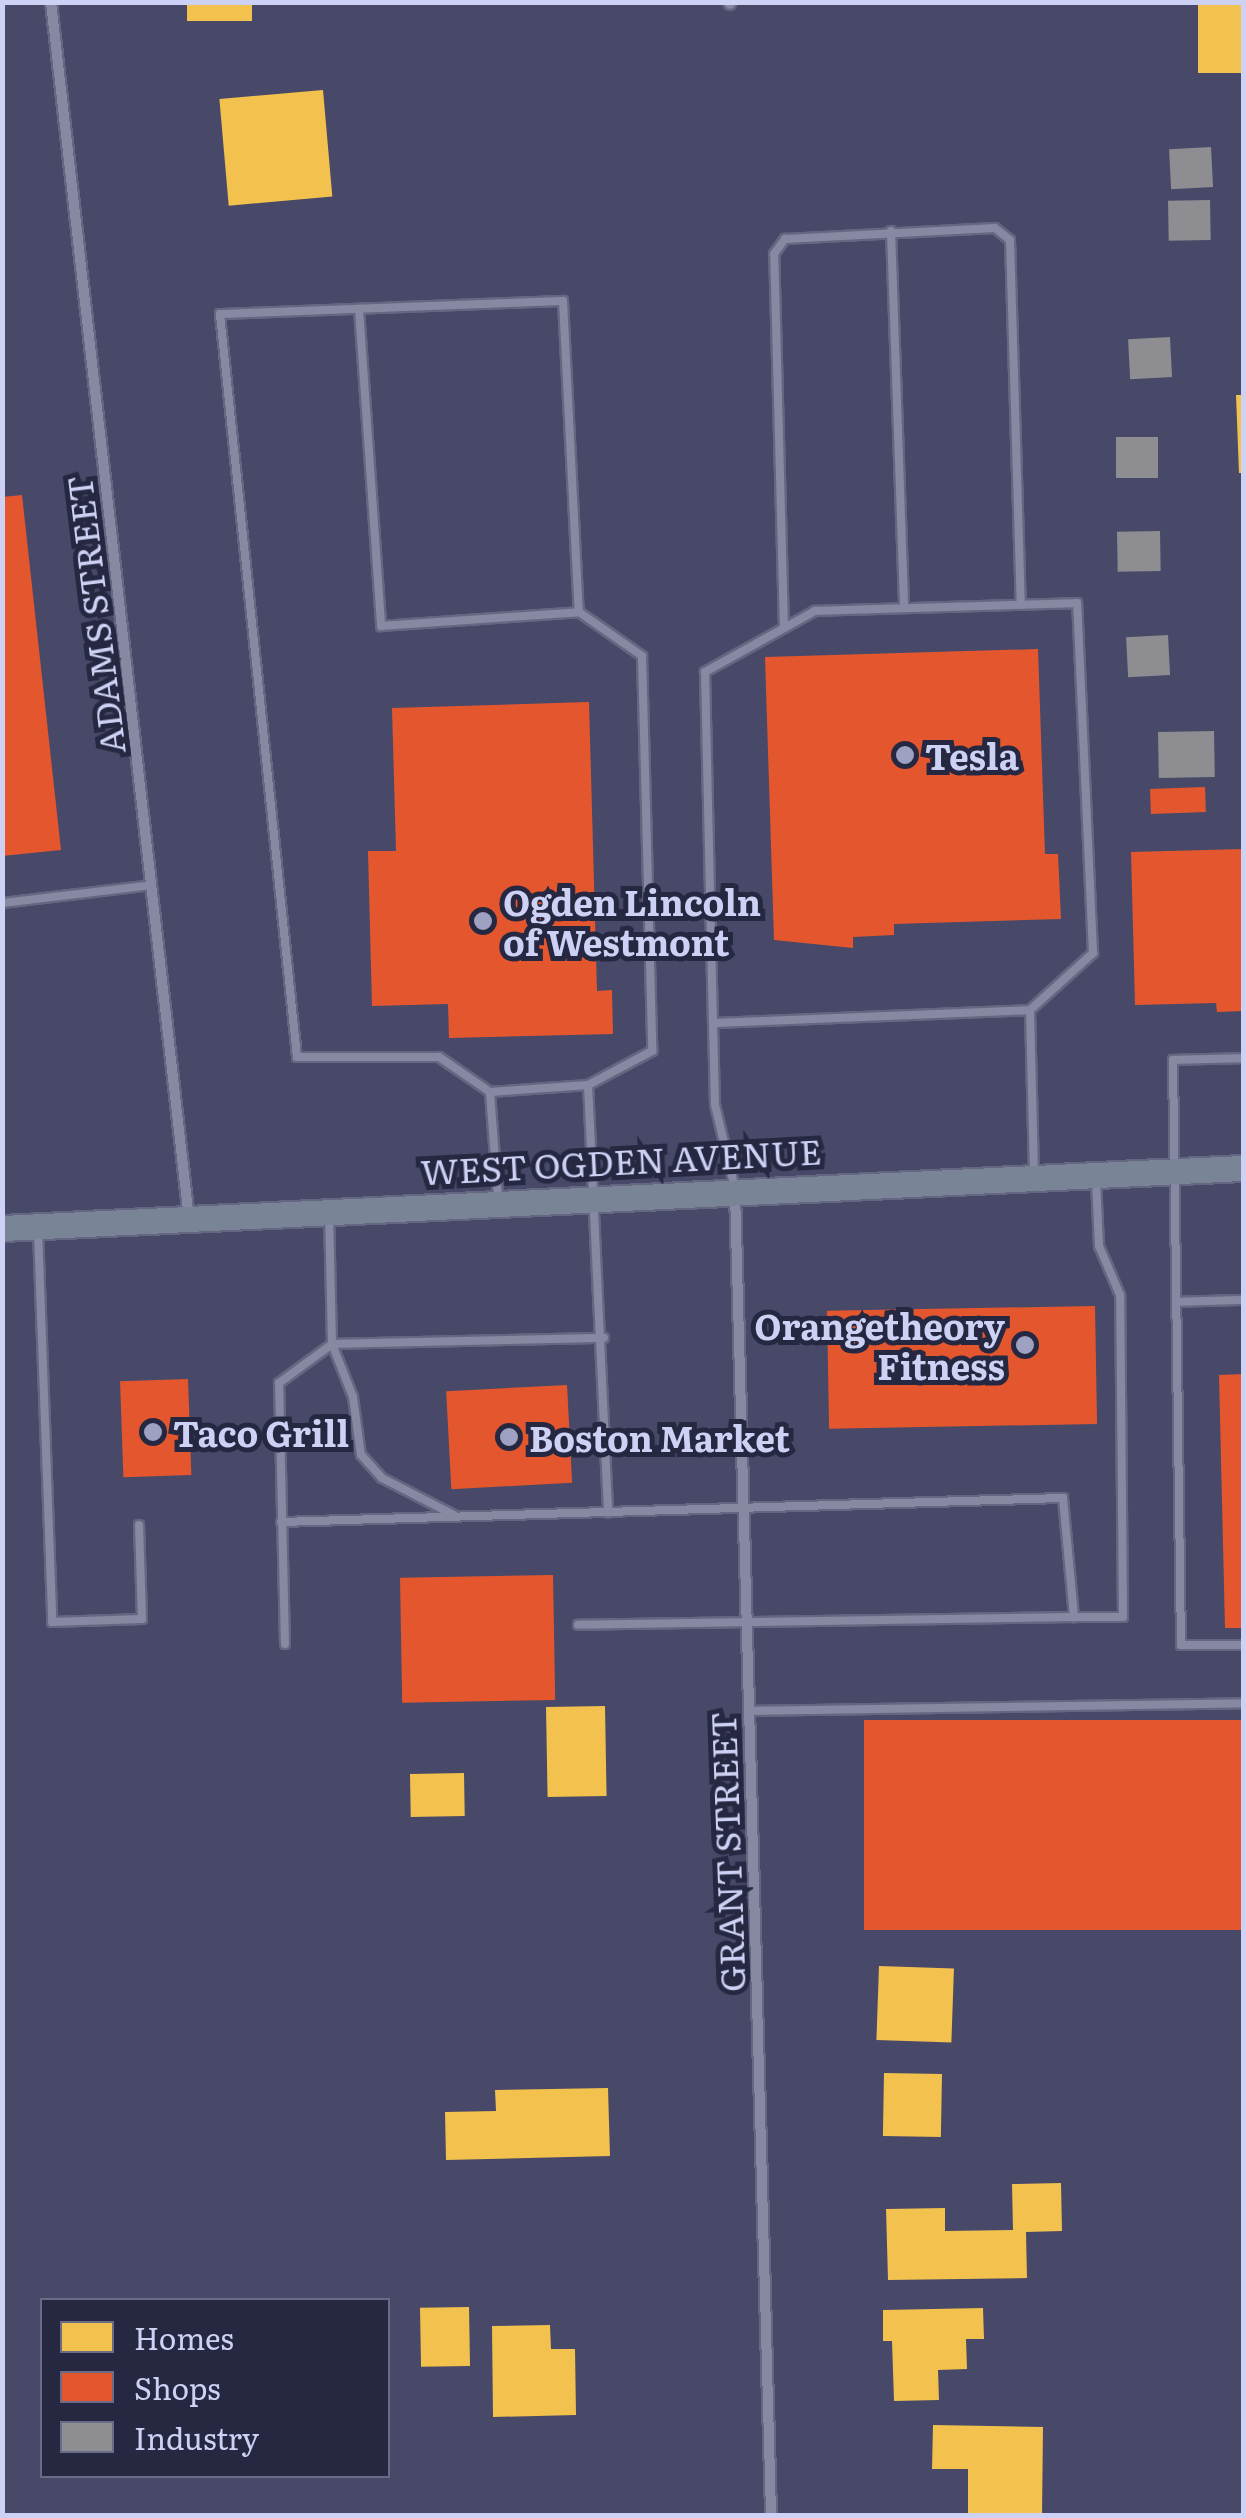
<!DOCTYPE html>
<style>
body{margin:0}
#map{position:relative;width:1246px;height:2518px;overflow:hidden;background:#484968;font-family:Literata,serif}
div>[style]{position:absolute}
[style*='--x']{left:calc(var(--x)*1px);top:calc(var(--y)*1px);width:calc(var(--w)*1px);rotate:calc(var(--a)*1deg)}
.homes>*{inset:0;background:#f2c14e;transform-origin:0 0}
.shops>*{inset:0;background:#e4572e;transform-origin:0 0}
.industry>*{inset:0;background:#8d8d92;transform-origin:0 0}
.roads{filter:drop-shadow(2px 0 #656681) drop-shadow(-2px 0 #656681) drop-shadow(0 2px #656681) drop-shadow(0 -2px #656681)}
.lane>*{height:8px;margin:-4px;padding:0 4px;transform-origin:4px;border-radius:4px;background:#8789a2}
.street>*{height:10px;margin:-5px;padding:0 5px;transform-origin:5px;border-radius:5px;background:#8789a2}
.primary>*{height:25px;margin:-12.5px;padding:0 12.5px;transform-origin:12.5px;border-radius:12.5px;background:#798596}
.dots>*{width:28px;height:28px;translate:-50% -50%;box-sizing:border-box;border:5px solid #262842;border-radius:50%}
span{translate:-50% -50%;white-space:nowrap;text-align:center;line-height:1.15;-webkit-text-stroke:10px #262842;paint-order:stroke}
.street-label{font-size:35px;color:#cdd1f3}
.poi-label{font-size:35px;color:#cdd1f3;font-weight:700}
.left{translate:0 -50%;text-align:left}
.right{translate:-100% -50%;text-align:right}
.frame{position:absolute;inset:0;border:5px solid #cdd1f3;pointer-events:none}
.legend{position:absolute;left:40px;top:2298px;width:350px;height:180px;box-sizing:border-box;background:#262842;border:2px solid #696c89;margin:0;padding:12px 18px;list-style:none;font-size:30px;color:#cdd1f3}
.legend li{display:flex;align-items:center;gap:20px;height:50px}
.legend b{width:50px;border:2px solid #696c89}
</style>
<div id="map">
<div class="homes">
<div style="left:187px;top:2px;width:65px;height:19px"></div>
<div style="left:1198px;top:2px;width:46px;height:71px"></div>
<div style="left:323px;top:90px;width:107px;height:104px;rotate:85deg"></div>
<div style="clip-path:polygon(1236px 395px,1244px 395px,1244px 473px,1239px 473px)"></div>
<div style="left:605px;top:1706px;width:90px;height:59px;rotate:89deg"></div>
<div style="left:464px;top:1773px;width:43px;height:54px;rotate:89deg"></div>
<div style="left:879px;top:1966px;width:75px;height:74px;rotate:2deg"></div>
<div style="left:884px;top:2073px;width:58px;height:63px;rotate:1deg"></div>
<div style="clip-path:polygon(608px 2088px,610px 2156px,446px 2160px,445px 2112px,496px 2111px,495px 2090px)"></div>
<div style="clip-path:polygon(1061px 2183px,1062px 2231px,1026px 2232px,1027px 2278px,888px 2280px,886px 2209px,945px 2208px,945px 2231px,1013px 2230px,1012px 2184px)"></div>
<div style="left:469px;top:2307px;width:59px;height:49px;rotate:89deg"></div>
<div style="clip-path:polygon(983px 2308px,984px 2339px,966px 2339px,967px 2369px,938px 2370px,939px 2400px,894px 2401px,892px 2341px,883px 2341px,883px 2310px)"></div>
<div style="clip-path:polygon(550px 2325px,551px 2349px,575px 2349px,576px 2415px,493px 2417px,492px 2326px)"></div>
<div style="clip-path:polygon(933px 2425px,1043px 2427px,1042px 2516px,968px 2516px,968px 2469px,932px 2469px)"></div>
</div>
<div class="shops">
<div style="clip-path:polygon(22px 495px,61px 850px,2px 856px,2px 497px)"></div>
<div style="clip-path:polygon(1038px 649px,1045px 854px,1058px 854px,1061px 919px,894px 924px,894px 935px,853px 937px,853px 948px,774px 940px,765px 657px)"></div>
<div style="clip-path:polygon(589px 702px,597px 991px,612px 990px,613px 1034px,449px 1038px,448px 1004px,372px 1006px,368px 851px,396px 851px,392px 708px)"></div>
<div style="left:1205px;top:787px;width:25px;height:55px;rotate:88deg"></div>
<div style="clip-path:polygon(1244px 849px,1244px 1011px,1217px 1012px,1216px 1003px,1135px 1005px,1131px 852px)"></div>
<div style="left:1095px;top:1306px;width:118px;height:268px;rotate:89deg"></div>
<div style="clip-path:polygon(1244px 1374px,1244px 1628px,1225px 1628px,1219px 1375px)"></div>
<div style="left:188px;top:1379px;width:96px;height:68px;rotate:88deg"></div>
<div style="left:567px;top:1385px;width:98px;height:121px;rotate:87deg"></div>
<div style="left:553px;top:1575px;width:125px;height:153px;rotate:89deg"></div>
<div style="left:1244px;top:1720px;width:210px;height:380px;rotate:90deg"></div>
</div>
<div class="industry">
<div style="left:1211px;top:147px;width:40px;height:42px;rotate:87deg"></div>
<div style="left:1210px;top:200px;width:40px;height:42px;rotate:89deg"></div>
<div style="left:1170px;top:337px;width:40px;height:42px;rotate:87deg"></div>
<div style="left:1116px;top:437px;width:42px;height:41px"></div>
<div style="left:1160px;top:531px;width:40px;height:43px;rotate:89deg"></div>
<div style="left:1168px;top:635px;width:40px;height:42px;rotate:87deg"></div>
<div style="left:1214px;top:731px;width:46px;height:56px;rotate:89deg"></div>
</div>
<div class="roads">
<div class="lane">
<div style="--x:891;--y:231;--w:377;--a:88"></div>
<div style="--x:359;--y:309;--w:318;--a:86"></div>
<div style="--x:381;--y:626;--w:198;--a:-4"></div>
<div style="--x:784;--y:628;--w:374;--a:-91.5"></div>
<div style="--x:774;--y:254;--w:19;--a:-54"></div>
<div style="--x:785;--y:239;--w:210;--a:-3"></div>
<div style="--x:995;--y:228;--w:19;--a:39"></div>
<div style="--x:1010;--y:240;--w:365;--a:88.3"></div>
<div style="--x:2;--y:903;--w:151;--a:-6.8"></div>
<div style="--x:1030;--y:1010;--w:165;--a:88.6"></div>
<div style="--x:713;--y:1023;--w:317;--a:-2.3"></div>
<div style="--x:1030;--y:1010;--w:85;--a:-42.1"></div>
<div style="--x:1093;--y:953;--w:350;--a:-92.6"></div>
<div style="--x:1077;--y:603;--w:262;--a:178.3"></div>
<div style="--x:815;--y:611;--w:126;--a:151"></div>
<div style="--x:705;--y:672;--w:351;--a:88.7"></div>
<div style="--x:713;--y:1023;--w:82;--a:88.6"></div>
<div style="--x:715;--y:1105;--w:85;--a:76.5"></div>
<div style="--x:1244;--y:1058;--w:71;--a:178.4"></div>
<div style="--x:1173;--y:1060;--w:585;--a:89.22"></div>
<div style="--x:1181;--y:1645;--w:63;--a:0"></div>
<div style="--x:490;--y:1092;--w:62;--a:-145.5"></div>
<div style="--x:439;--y:1057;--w:142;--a:180"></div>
<div style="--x:297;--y:1057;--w:747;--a:-95.92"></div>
<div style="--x:220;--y:314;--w:343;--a:-2.2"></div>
<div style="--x:563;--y:301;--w:311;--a:87.1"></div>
<div style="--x:579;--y:612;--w:77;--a:34.9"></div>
<div style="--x:642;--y:656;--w:395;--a:88.5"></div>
<div style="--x:652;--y:1051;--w:72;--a:152"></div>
<div style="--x:498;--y:1197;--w:105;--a:-94.4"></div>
<div style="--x:490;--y:1092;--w:98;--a:-4.1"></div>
<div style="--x:588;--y:1085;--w:428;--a:87.3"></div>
<div style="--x:38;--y:1231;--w:391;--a:87.9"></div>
<div style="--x:52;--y:1622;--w:90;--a:-1.9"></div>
<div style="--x:142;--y:1619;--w:94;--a:-91.8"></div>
<div style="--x:1176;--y:1302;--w:68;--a:-1.7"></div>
<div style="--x:454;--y:1515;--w:81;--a:-152.8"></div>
<div style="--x:382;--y:1478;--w:31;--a:-132"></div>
<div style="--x:361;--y:1455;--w:59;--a:-97.9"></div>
<div style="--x:353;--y:1397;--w:57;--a:-111.6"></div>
<div style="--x:332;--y:1344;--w:272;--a:-1.3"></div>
<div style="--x:281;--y:1522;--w:782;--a:-1.76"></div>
<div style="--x:1063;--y:1498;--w:120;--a:84.7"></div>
<div style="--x:1074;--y:1617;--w:496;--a:179.1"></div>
<div style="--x:1074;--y:1617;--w:49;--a:0"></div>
<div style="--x:1123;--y:1617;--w:322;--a:-90.5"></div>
<div style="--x:1120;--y:1295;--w:53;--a:-113.2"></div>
<div style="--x:1099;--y:1246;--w:66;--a:-92.6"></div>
<div style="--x:285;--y:1644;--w:261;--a:-91.3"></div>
<div style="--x:279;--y:1383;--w:66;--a:-36.3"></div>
<div style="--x:332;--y:1344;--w:128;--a:-91.3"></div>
<div style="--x:749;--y:1711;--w:495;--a:-0.9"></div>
</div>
<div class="street">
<div style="--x:51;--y:2;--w:1225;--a:83.53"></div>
<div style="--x:729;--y:2;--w:2;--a:63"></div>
<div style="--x:735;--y:1192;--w:1324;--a:88.44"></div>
</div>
<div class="primary">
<div style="--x:2;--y:1228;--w:1243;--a:-2.77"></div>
</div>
</div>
<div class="dots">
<div style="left:905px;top:755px;background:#9ea1c2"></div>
<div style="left:483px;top:921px;background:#9ea1c2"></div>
<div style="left:1025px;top:1345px;background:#9ea1c2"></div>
<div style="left:153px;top:1432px;background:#9ea1c2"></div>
<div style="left:509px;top:1437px;background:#9ea1c2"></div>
</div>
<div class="street-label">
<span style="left:94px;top:615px;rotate:-97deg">ADAMS STREET</span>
<span style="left:621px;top:1160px;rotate:-3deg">WEST OGDEN AVENUE</span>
<span style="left:726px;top:1852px;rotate:-92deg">GRANT STREET</span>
</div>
<div class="poi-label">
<span class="left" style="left:925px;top:755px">Tesla</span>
<span class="left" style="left:503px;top:921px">Ogden Lincoln<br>of Westmont</span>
<span class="right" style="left:1005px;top:1345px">Orangetheory<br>Fitness</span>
<span class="left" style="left:173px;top:1432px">Taco Grill</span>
<span class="left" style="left:529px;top:1437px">Boston Market</span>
</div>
<div class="frame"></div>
<ul class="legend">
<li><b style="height:28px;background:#f2c14e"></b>Homes</li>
<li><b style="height:28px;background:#e4572e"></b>Shops</li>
<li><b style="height:28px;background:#8d8d92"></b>Industry</li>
</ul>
</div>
